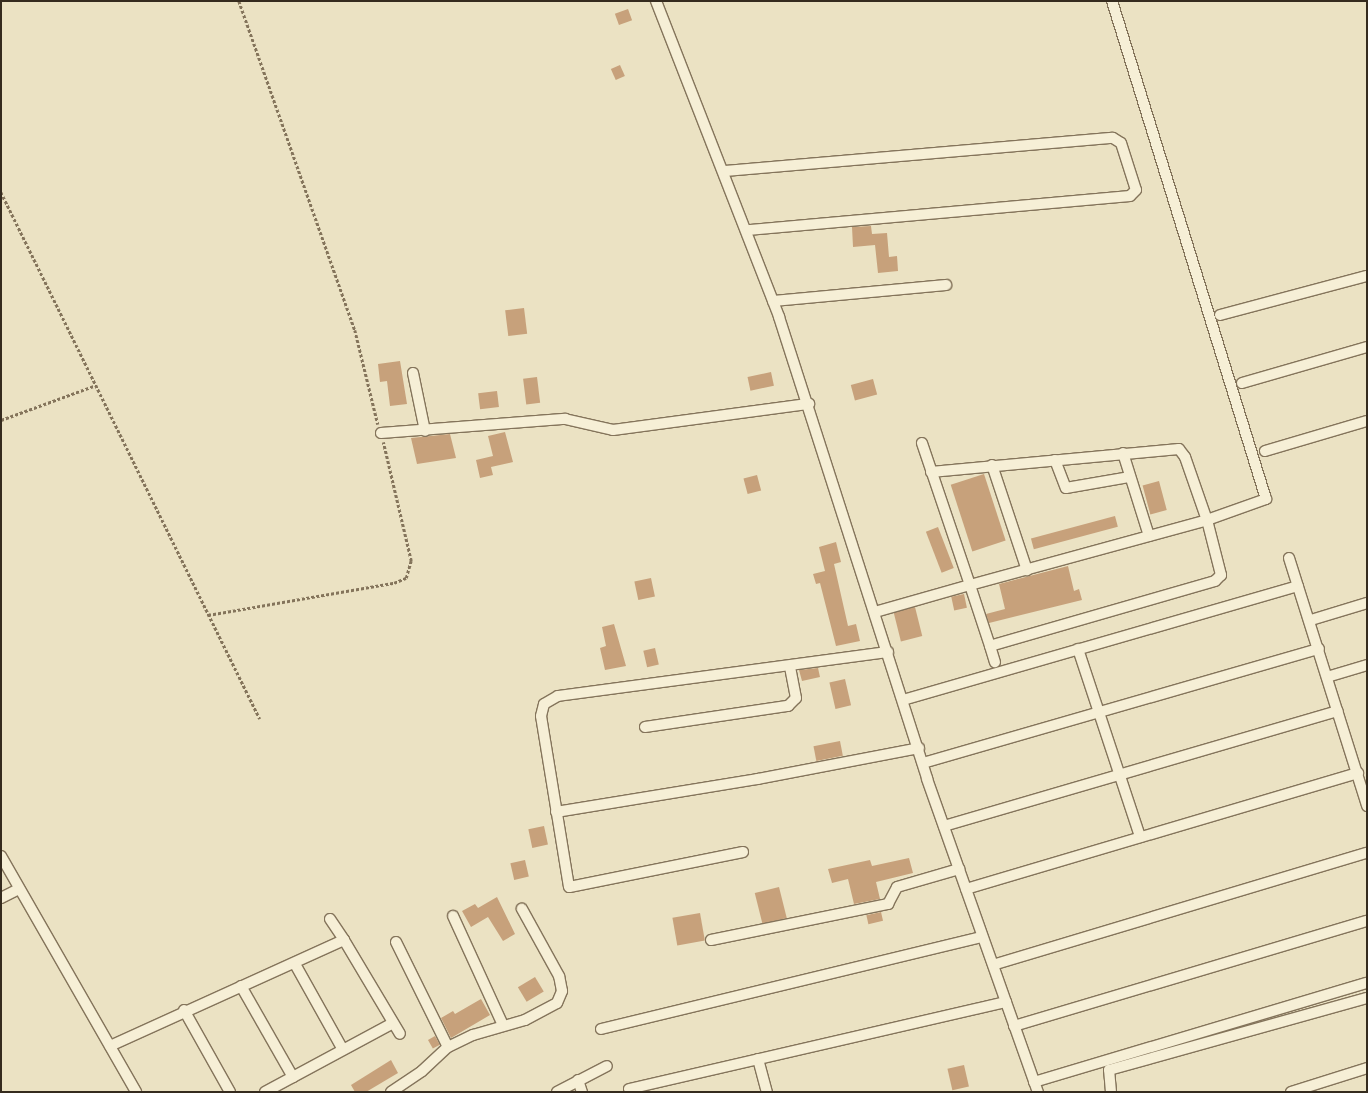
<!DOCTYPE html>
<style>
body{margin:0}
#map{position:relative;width:1368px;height:1093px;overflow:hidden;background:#ebe2c3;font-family:Literata,serif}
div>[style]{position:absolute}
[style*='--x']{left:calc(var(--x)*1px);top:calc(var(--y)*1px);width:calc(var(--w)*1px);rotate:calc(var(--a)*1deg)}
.building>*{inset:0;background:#c7a17b;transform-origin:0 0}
.path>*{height:2.5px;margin-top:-1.25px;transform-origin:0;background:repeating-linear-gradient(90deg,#84745b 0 3px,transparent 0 5px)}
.roads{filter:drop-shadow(1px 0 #84745b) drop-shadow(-1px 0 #84745b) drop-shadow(0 1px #84745b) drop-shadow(0 -1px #84745b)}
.street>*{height:10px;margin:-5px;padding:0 5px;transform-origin:5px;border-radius:5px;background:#f6efd6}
span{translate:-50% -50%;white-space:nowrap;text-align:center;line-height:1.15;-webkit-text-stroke:3px #f3ecd2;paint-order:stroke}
.frame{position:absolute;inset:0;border:2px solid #352b1e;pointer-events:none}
</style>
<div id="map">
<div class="building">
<div style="left:628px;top:9px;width:12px;height:14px;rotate:70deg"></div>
<div style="left:620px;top:65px;width:12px;height:10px;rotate:66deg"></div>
<div style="clip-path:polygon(871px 226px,872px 234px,887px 233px,889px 257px,897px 256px,898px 271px,878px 273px,875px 245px,853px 247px,852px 227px)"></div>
<div style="left:524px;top:308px;width:26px;height:19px;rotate:83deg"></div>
<div style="clip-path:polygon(400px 361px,407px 404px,390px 406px,387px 381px,380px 382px,378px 364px)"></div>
<div style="left:771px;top:372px;width:14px;height:24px;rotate:78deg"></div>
<div style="left:537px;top:377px;width:26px;height:14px;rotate:83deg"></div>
<div style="left:873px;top:379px;width:16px;height:23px;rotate:75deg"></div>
<div style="left:497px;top:391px;width:16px;height:19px;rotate:83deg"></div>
<div style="clip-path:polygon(505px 432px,513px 462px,491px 467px,493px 475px,480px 478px,476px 460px,493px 456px,488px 436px)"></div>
<div style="clip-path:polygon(450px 434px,456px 458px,417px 464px,411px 438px)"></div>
<div style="left:984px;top:474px;width:70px;height:35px;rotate:72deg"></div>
<div style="left:757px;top:475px;width:16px;height:14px;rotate:75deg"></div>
<div style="left:1159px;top:481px;width:30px;height:17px;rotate:75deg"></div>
<div style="left:1115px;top:516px;width:11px;height:87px;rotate:75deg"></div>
<div style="left:938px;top:527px;width:44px;height:13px;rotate:69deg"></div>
<div style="clip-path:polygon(836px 542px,841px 562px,834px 564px,848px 626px,856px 624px,860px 641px,836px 646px,820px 583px,816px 584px,813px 574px,825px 571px,819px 547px)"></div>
<div style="clip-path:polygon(1068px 566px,1074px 591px,1079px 589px,1082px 600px,989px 623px,986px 614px,1005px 609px,999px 584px)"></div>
<div style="left:651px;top:578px;width:19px;height:17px;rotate:78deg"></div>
<div style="left:964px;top:594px;width:14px;height:13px;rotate:78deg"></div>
<div style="left:915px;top:607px;width:30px;height:22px;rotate:76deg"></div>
<div style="clip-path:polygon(614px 624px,626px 666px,605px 670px,600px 648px,606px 646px,602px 627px)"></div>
<div style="left:655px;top:648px;width:17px;height:12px;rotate:77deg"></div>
<div style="clip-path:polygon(818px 668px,820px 677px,802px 681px,799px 670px)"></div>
<div style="left:845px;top:679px;width:27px;height:16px;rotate:77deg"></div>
<div style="left:840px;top:741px;width:15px;height:27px;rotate:79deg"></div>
<div style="left:544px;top:826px;width:19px;height:16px;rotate:78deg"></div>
<div style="clip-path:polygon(909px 858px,913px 873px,876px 882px,880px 899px,854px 904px,848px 879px,832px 883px,828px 869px,870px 860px,872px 866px)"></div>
<div style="left:525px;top:860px;width:17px;height:15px;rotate:77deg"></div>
<div style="left:779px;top:887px;width:32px;height:25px;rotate:76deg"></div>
<div style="clip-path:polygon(497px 897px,515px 934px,503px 941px,488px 917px,471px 927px,462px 911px,475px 904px,478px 908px)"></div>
<div style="left:881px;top:912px;width:9px;height:15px;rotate:77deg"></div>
<div style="left:700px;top:913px;width:28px;height:28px;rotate:80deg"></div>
<div style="left:535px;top:977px;width:17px;height:20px;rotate:59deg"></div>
<div style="clip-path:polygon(481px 999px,490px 1015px,451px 1038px,441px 1018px,453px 1011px,455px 1014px)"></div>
<div style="left:435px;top:1036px;width:10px;height:8px;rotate:61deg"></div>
<div style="clip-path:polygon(391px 1060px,398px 1073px,366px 1092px,355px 1092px,351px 1085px)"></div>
<div style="left:964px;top:1065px;width:22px;height:17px;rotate:77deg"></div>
</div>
<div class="path">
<div style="--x:239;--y:1;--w:349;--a:70.6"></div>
<div style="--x:355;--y:330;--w:97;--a:76.3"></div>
<div style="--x:1;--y:192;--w:587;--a:63.83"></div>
<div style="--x:1;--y:420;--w:99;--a:-20.1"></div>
<div style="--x:208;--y:615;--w:189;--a:-9.8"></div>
<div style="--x:394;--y:583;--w:13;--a:-23"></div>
<div style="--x:406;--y:578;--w:18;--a:-74"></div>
<div style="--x:411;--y:561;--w:122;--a:-103.2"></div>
</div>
<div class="roads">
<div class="street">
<div style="--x:656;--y:1;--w:339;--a:68.7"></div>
<div style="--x:779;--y:317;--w:485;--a:72.2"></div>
<div style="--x:927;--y:779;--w:332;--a:70.5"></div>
<div style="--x:725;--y:171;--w:389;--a:-4.9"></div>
<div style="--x:1113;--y:138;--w:9;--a:32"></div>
<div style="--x:1121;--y:143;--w:49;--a:72.3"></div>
<div style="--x:1136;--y:190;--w:8;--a:135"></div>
<div style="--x:1130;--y:196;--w:384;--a:174.9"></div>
<div style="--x:773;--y:301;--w:174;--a:-5.3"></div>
<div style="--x:1220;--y:315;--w:152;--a:-14.9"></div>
<div style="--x:413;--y:373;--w:59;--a:78.3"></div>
<div style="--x:1242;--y:383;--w:130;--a:-16.1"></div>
<div style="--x:381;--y:433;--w:185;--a:-4.4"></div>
<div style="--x:565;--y:419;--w:49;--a:12.9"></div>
<div style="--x:613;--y:430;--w:198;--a:-7.6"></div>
<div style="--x:1265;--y:451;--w:106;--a:-16.4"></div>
<div style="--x:1123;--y:453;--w:87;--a:72.6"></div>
<div style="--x:1055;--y:460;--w:30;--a:69"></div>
<div style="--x:1066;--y:488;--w:65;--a:-9.8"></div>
<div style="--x:992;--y:465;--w:111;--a:71.6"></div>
<div style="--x:931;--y:472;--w:249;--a:-5.3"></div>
<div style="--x:1179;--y:449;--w:10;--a:53"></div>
<div style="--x:1185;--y:457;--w:67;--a:70.8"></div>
<div style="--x:1207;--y:520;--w:63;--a:-19.6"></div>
<div style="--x:1266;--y:499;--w:521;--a:-107.18"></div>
<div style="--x:1289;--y:558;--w:260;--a:72.5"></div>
<div style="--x:875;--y:612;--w:99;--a:-15.9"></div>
<div style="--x:970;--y:585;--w:246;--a:-15.3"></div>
<div style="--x:1207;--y:520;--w:57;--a:75.7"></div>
<div style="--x:1221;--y:575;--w:8;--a:135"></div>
<div style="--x:1215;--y:581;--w:234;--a:163.9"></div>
<div style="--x:990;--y:646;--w:64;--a:-108.2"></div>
<div style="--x:970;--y:585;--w:150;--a:-108.7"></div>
<div style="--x:1311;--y:620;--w:59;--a:-16.9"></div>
<div style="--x:990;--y:646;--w:17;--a:73"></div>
<div style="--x:1078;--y:649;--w:198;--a:71.7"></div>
<div style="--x:1327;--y:677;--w:42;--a:-16.7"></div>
<div style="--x:903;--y:700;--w:411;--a:-16.1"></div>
<div style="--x:645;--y:727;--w:145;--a:-8.4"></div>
<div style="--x:788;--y:706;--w:11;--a:-45"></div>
<div style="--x:796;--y:698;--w:31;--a:-101"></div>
<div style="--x:923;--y:763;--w:412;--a:-16.1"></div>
<div style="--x:556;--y:812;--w:205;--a:-9.3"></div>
<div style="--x:758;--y:779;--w:164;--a:-10.9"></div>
<div style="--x:944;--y:826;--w:410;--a:-16.3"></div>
<div style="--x:743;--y:852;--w:177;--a:168.6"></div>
<div style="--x:569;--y:887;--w:173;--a:-99.3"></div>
<div style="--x:541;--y:716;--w:12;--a:-76"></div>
<div style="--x:544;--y:704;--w:16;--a:-30"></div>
<div style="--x:558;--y:696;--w:333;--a:-7.6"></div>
<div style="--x:1;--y:856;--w:272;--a:60.2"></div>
<div style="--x:966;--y:889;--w:409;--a:-16.5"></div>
<div style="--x:1;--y:898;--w:20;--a:-27"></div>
<div style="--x:453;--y:916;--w:120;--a:65.4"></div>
<div style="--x:330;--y:919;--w:25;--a:56"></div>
<div style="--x:711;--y:940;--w:181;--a:-11.5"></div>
<div style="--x:888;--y:904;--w:19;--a:-62"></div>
<div style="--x:897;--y:887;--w:65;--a:-16.2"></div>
<div style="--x:396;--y:942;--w:117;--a:63.7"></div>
<div style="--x:295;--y:964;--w:98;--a:60.8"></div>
<div style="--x:996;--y:964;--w:387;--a:-16.7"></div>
<div style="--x:241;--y:986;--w:105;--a:60.3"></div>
<div style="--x:184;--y:1010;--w:94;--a:60.7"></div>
<div style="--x:1014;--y:1026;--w:368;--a:-16.6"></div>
<div style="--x:601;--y:1029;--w:392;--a:-13.6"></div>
<div style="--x:110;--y:1046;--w:257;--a:-24.4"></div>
<div style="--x:344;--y:940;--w:109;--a:59.2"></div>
<div style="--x:758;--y:1059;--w:34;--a:75"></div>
<div style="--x:578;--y:1080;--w:13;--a:72"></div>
<div style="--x:1034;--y:1082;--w:347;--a:-16.6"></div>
<div style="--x:629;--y:1089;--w:387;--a:-13"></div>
<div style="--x:265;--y:1092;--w:145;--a:-28.3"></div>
<div style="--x:391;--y:1092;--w:37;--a:-34"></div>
<div style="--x:422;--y:1071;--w:35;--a:-43"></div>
<div style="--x:448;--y:1047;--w:28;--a:-26"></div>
<div style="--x:473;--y:1035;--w:54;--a:-16.1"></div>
<div style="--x:525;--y:1020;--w:36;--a:-28"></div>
<div style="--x:557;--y:1003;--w:13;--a:-67"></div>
<div style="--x:562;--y:991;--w:15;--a:-101"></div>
<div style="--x:559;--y:976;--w:77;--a:-118.9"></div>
<div style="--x:557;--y:1092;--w:56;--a:-27.5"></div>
<div style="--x:1111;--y:1092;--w:22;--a:-95"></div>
<div style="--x:1109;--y:1070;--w:268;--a:-15.6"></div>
<div style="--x:1291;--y:1092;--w:80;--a:-17.5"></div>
</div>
</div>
<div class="frame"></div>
</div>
